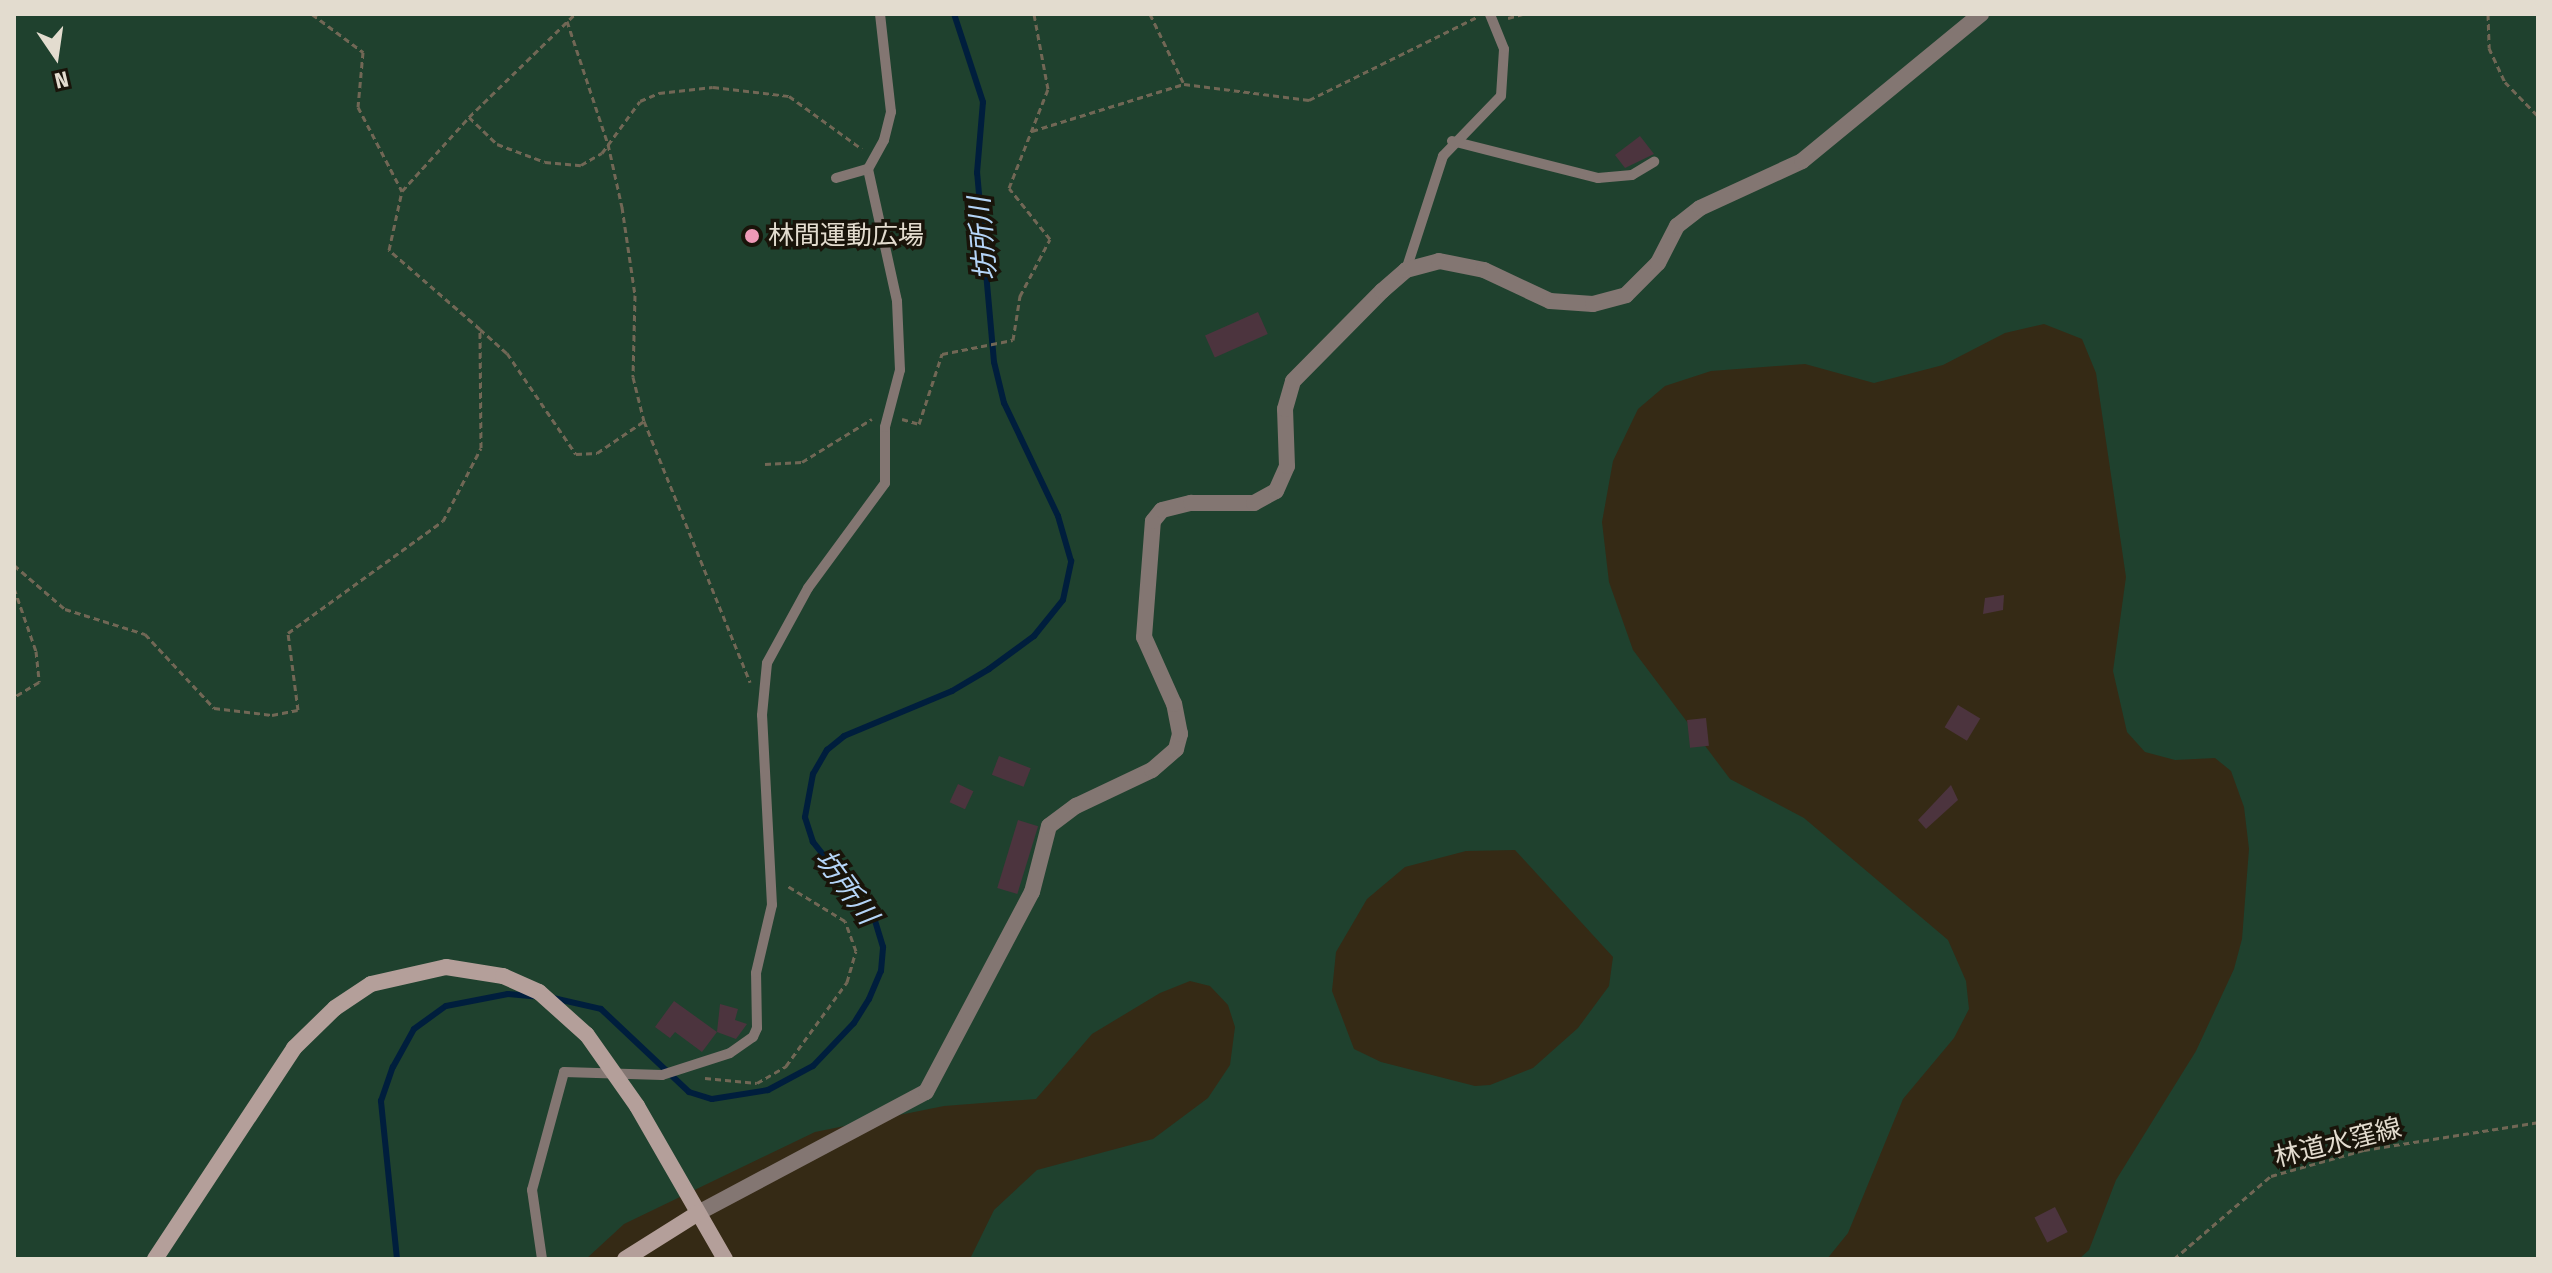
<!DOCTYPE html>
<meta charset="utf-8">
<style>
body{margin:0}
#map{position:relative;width:2552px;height:1273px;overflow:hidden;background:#352a15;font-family:"Fira Sans Condensed","Noto Sans JP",sans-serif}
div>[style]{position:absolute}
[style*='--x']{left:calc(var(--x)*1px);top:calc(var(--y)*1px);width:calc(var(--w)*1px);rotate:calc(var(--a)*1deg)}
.green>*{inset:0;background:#1f412e}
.stream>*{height:6px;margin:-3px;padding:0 3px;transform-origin:3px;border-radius:3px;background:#001e3d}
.building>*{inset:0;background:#4c343e;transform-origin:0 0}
.path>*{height:3px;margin-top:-1.5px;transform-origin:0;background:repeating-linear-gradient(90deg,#716755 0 6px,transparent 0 10px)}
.lane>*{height:10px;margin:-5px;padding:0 5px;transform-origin:5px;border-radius:5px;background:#837672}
.street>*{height:16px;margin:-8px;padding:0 8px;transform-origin:8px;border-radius:8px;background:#837672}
.secondary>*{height:16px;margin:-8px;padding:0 8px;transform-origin:8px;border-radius:8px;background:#b49f9a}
.dots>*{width:22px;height:22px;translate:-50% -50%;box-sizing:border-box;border:4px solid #19140a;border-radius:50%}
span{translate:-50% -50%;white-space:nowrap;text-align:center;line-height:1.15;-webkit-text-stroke:7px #19140a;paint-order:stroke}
.poi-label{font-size:26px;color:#e3dccf}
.left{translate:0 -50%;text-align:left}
.street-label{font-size:26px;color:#e3dccf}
.water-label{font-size:28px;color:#b5d5f8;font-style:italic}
.frame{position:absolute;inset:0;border:16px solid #e3dccf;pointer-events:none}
.north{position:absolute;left:16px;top:16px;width:80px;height:80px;-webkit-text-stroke:6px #19140a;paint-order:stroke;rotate:167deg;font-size:22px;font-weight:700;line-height:32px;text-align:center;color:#e3dccf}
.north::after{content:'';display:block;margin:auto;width:28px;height:36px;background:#e3dccf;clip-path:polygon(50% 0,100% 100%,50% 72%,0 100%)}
</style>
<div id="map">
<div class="green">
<div style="clip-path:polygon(evenodd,14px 14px,2538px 14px,2538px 1259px,2079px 1259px,2089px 1250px,2116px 1180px,2196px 1051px,2234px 969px,2242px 939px,2249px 849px,2244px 807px,2231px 771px,2215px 758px,2175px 760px,2145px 752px,2127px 732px,2113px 671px,2126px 577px,2096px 373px,2082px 339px,2044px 324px,2005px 333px,1943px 365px,1874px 383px,1805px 364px,1711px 371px,1665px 386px,1638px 409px,1613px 461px,1602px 522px,1609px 582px,1633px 650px,1730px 779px,1804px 818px,1948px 940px,1966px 981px,1969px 1009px,1954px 1038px,1903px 1099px,1848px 1233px,1827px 1259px,970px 1259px,994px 1210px,1037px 1170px,1153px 1139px,1208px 1098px,1230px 1065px,1235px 1027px,1228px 1005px,1210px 986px,1190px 981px,1160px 993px,1092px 1034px,1036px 1099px,944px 1106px,815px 1132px,624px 1224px,586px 1259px,14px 1259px,14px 14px,1515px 850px,1613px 957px,1609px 986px,1578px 1028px,1533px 1068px,1490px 1085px,1475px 1086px,1381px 1062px,1354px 1049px,1332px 991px,1336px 952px,1367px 899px,1405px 867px,1466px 851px,1515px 850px)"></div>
</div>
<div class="stream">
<div style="--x:553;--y:998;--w:49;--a:12.9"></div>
<div style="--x:601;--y:1009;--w:121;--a:43.3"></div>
<div style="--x:689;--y:1092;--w:24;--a:17"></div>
<div style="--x:712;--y:1099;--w:57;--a:-9.1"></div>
<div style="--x:768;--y:1090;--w:51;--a:-28.1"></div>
<div style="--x:813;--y:1066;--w:59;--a:-46.4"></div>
<div style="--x:854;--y:1023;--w:28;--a:-58"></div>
<div style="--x:869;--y:999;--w:30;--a:-67"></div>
<div style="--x:881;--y:971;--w:24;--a:-85"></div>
<div style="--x:883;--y:947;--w:28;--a:-107"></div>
<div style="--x:875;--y:920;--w:100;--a:-128.5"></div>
<div style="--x:813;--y:842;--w:26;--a:-108"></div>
<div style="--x:805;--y:817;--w:44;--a:-79.5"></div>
<div style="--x:813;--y:774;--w:28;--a:-60"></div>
<div style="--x:827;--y:750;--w:22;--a:-39"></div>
<div style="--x:844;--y:736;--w:117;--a:-22.6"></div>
<div style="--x:952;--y:691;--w:43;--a:-30.7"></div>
<div style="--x:989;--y:669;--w:56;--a:-36.3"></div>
<div style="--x:1034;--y:636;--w:46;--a:-51.1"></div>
<div style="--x:1063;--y:600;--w:40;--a:-78"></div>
<div style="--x:1071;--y:561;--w:47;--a:-106.1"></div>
<div style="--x:1058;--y:516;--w:125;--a:-115.5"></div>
<div style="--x:1004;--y:403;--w:42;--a:-103.7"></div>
<div style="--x:994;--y:362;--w:190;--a:-95.1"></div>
<div style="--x:977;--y:173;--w:71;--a:-85.2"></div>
<div style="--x:983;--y:102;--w:93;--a:-108.2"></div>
<div style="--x:397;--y:1259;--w:159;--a:-95.8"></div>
<div style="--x:381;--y:1101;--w:36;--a:-71"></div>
<div style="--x:393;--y:1067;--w:43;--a:-61.1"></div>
<div style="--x:414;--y:1029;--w:39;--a:-36"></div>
<div style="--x:446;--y:1006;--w:63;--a:-11"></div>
<div style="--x:508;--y:994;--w:25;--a:5"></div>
</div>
<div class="building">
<div style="clip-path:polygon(1640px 136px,1654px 154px,1625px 168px,1615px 155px)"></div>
<div style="left:1258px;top:312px;width:24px;height:58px;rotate:66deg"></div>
<div style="clip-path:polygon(2004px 595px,2003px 610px,1983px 614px,1985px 598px)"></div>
<div style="left:1958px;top:705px;width:26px;height:26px;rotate:31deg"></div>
<div style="left:1706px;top:718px;width:28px;height:19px;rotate:84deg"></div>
<div style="left:999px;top:756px;width:34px;height:20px;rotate:21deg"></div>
<div style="left:958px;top:784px;width:17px;height:20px;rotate:25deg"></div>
<div style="clip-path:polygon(1951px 785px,1958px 800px,1926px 829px,1918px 820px)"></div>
<div style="left:1018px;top:820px;width:21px;height:71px;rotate:17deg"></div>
<div style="clip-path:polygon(674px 1001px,717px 1032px,702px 1052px,675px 1032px,670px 1038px,655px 1027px)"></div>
<div style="clip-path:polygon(720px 1004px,738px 1009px,735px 1020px,747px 1024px,736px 1039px,717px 1032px)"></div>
<div style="left:2055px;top:1207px;width:28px;height:23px;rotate:63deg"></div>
</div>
<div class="path">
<div style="--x:312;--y:14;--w:64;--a:36.7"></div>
<div style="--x:363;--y:52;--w:55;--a:95.2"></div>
<div style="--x:358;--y:107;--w:95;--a:62.4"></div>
<div style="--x:1150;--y:14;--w:76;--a:64.1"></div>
<div style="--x:2488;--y:14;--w:34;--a:88"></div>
<div style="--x:2489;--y:48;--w:38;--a:65"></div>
<div style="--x:2505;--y:82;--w:47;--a:45.9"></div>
<div style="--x:1508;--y:18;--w:16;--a:-15"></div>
<div style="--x:567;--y:21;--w:130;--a:71.6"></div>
<div style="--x:608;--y:144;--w:65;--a:77.5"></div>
<div style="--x:622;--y:207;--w:89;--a:81.6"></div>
<div style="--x:635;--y:295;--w:82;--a:91.4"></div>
<div style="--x:633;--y:377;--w:45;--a:76"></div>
<div style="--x:644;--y:421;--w:282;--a:67.9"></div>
<div style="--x:469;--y:117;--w:39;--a:44"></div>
<div style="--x:497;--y:144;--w:51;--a:20.6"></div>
<div style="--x:545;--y:162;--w:36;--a:5"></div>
<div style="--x:581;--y:165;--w:24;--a:-30"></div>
<div style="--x:602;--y:153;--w:64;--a:-53.8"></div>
<div style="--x:640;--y:101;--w:21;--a:-23"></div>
<div style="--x:659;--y:93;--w:54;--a:-6.3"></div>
<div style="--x:713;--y:87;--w:77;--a:6.8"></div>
<div style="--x:789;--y:96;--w:90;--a:36"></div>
<div style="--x:1032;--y:131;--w:159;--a:-17.2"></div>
<div style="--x:1184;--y:84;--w:126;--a:7.3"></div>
<div style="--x:1309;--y:100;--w:187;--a:-26.3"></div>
<div style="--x:480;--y:329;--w:36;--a:42"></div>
<div style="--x:507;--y:353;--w:122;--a:55.7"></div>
<div style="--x:576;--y:454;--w:21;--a:-3"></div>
<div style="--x:597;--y:453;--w:57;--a:-34.2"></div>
<div style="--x:902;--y:419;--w:18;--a:16"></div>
<div style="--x:919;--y:424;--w:74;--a:-71.8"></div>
<div style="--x:942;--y:354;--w:72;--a:-11.2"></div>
<div style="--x:1013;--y:340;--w:45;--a:-81"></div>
<div style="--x:1020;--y:296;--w:64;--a:-62.2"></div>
<div style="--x:1050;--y:239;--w:65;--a:-128.8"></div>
<div style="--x:1009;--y:188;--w:106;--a:-68.5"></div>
<div style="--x:1048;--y:89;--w:76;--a:-100.6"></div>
<div style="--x:765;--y:464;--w:37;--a:-3"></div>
<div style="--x:802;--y:462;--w:82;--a:-31.6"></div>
<div style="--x:14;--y:565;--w:67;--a:40.8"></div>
<div style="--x:65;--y:609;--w:84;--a:17.4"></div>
<div style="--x:145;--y:634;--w:101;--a:47"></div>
<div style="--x:214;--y:708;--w:58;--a:6.9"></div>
<div style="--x:272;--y:715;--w:26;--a:-11"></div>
<div style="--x:298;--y:710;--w:78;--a:-97.4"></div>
<div style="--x:288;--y:633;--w:191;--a:-35.9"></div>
<div style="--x:443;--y:521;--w:82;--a:-62.5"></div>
<div style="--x:481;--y:448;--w:119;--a:-90.5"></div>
<div style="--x:480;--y:329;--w:121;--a:-139"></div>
<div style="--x:389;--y:250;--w:60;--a:-77.6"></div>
<div style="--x:402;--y:191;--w:100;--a:-47.8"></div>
<div style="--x:469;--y:117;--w:148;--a:-44.2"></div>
<div style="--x:14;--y:588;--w:67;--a:70.8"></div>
<div style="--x:36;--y:651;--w:31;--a:84"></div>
<div style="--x:39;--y:682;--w:29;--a:149"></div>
<div style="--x:705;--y:1078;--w:52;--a:5.5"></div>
<div style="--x:757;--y:1083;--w:34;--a:-30"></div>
<div style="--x:786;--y:1066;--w:104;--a:-54"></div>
<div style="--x:847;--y:982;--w:32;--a:-74"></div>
<div style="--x:856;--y:951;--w:32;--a:-110"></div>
<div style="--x:845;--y:921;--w:69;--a:-148.6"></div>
<div style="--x:2174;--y:1259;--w:128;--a:-40.6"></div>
<div style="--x:2271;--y:1176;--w:97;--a:-15.6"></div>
<div style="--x:2364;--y:1150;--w:176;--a:-9.1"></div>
</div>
<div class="lane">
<div style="--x:1452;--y:141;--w:151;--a:14.2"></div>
<div style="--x:1598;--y:178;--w:34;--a:-5"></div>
<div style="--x:1632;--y:175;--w:26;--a:-31"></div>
<div style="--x:836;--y:178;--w:33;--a:-16"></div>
<div style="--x:1406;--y:270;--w:120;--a:-72"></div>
<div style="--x:1443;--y:156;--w:83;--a:-46"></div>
<div style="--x:1501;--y:96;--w:47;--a:-86.3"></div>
<div style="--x:1504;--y:49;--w:38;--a:-112"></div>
<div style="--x:542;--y:1259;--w:70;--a:-98.2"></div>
<div style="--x:532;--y:1190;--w:122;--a:-74.8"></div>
<div style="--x:564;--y:1072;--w:98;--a:1.8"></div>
<div style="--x:662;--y:1075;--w:71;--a:-17.9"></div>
<div style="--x:730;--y:1053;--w:28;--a:-35"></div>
<div style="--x:753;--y:1037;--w:10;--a:-66"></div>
<div style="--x:757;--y:1028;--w:55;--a:-91"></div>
<div style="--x:756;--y:973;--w:70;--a:-76.8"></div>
<div style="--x:772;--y:905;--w:190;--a:-93"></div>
<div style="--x:762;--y:715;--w:52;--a:-84.5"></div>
<div style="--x:767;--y:663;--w:85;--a:-61.3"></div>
<div style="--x:808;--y:588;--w:130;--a:-53.7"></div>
<div style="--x:885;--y:483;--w:56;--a:-90"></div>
<div style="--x:885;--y:427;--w:59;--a:-75.3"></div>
<div style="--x:900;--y:370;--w:69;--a:-92.5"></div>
<div style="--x:897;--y:301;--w:135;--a:-102.4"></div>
<div style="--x:868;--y:169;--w:33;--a:-61"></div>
<div style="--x:884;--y:140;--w:29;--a:-76"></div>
<div style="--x:891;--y:112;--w:99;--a:-96.4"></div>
</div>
<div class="street">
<div style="--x:698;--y:1213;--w:258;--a:-28"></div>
<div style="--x:926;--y:1092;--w:226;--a:-62.1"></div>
<div style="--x:1032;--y:892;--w:68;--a:-75.6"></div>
<div style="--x:1049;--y:826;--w:34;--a:-37"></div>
<div style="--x:1076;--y:806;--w:84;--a:-25.3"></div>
<div style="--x:1152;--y:770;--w:32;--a:-41"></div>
<div style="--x:1176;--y:749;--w:16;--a:-75"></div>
<div style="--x:1180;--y:734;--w:31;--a:-101"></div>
<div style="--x:1174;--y:704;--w:73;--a:-114.1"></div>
<div style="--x:1144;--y:637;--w:116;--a:-85.6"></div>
<div style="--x:1153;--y:521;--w:14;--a:-51"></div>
<div style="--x:1162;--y:510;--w:30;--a:-14"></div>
<div style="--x:1191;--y:503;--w:63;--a:0"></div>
<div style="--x:1254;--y:503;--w:25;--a:-29"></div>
<div style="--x:1276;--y:491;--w:27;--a:-66"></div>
<div style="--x:1287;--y:466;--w:57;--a:-92"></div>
<div style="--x:1285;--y:409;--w:29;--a:-74"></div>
<div style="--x:1293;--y:381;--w:127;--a:-45.3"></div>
<div style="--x:1382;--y:291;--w:32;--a:-41"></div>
<div style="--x:1406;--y:270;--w:34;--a:-15"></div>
<div style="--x:1439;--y:261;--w:46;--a:11.3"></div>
<div style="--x:1484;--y:270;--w:73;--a:25.2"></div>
<div style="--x:1550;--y:301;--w:43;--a:4"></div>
<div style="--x:1593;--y:304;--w:34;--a:-15"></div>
<div style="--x:1626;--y:295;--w:45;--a:-45"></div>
<div style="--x:1658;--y:263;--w:42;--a:-62.8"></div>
<div style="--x:1677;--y:226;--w:29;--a:-38"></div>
<div style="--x:1700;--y:208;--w:112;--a:-24.7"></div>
<div style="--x:1802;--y:161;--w:232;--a:-39.4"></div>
</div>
<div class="secondary">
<div style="--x:155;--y:1259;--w:253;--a:-56.6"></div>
<div style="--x:294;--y:1048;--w:57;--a:-44.3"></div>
<div style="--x:335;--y:1008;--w:43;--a:-33.7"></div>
<div style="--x:371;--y:984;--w:77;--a:-12.8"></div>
<div style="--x:446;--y:967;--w:58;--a:9"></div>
<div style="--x:503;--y:976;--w:39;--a:24"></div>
<div style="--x:539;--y:992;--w:64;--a:41.9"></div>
<div style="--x:587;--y:1035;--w:87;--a:54.8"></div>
<div style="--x:637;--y:1106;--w:177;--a:60.1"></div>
<div style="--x:625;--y:1259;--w:86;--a:-32.2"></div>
</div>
<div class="dots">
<div style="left:752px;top:236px;background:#ef9ab8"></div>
</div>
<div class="poi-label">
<span class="left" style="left:768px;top:236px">林間運動広場</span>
</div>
<div class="street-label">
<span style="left:2338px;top:1143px;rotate:-14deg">林道水窪線</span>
</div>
<div class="water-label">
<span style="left:983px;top:239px;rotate:-95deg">坊所川</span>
<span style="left:846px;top:887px;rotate:54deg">坊所川</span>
</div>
<div class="frame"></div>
<div class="north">N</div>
</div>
